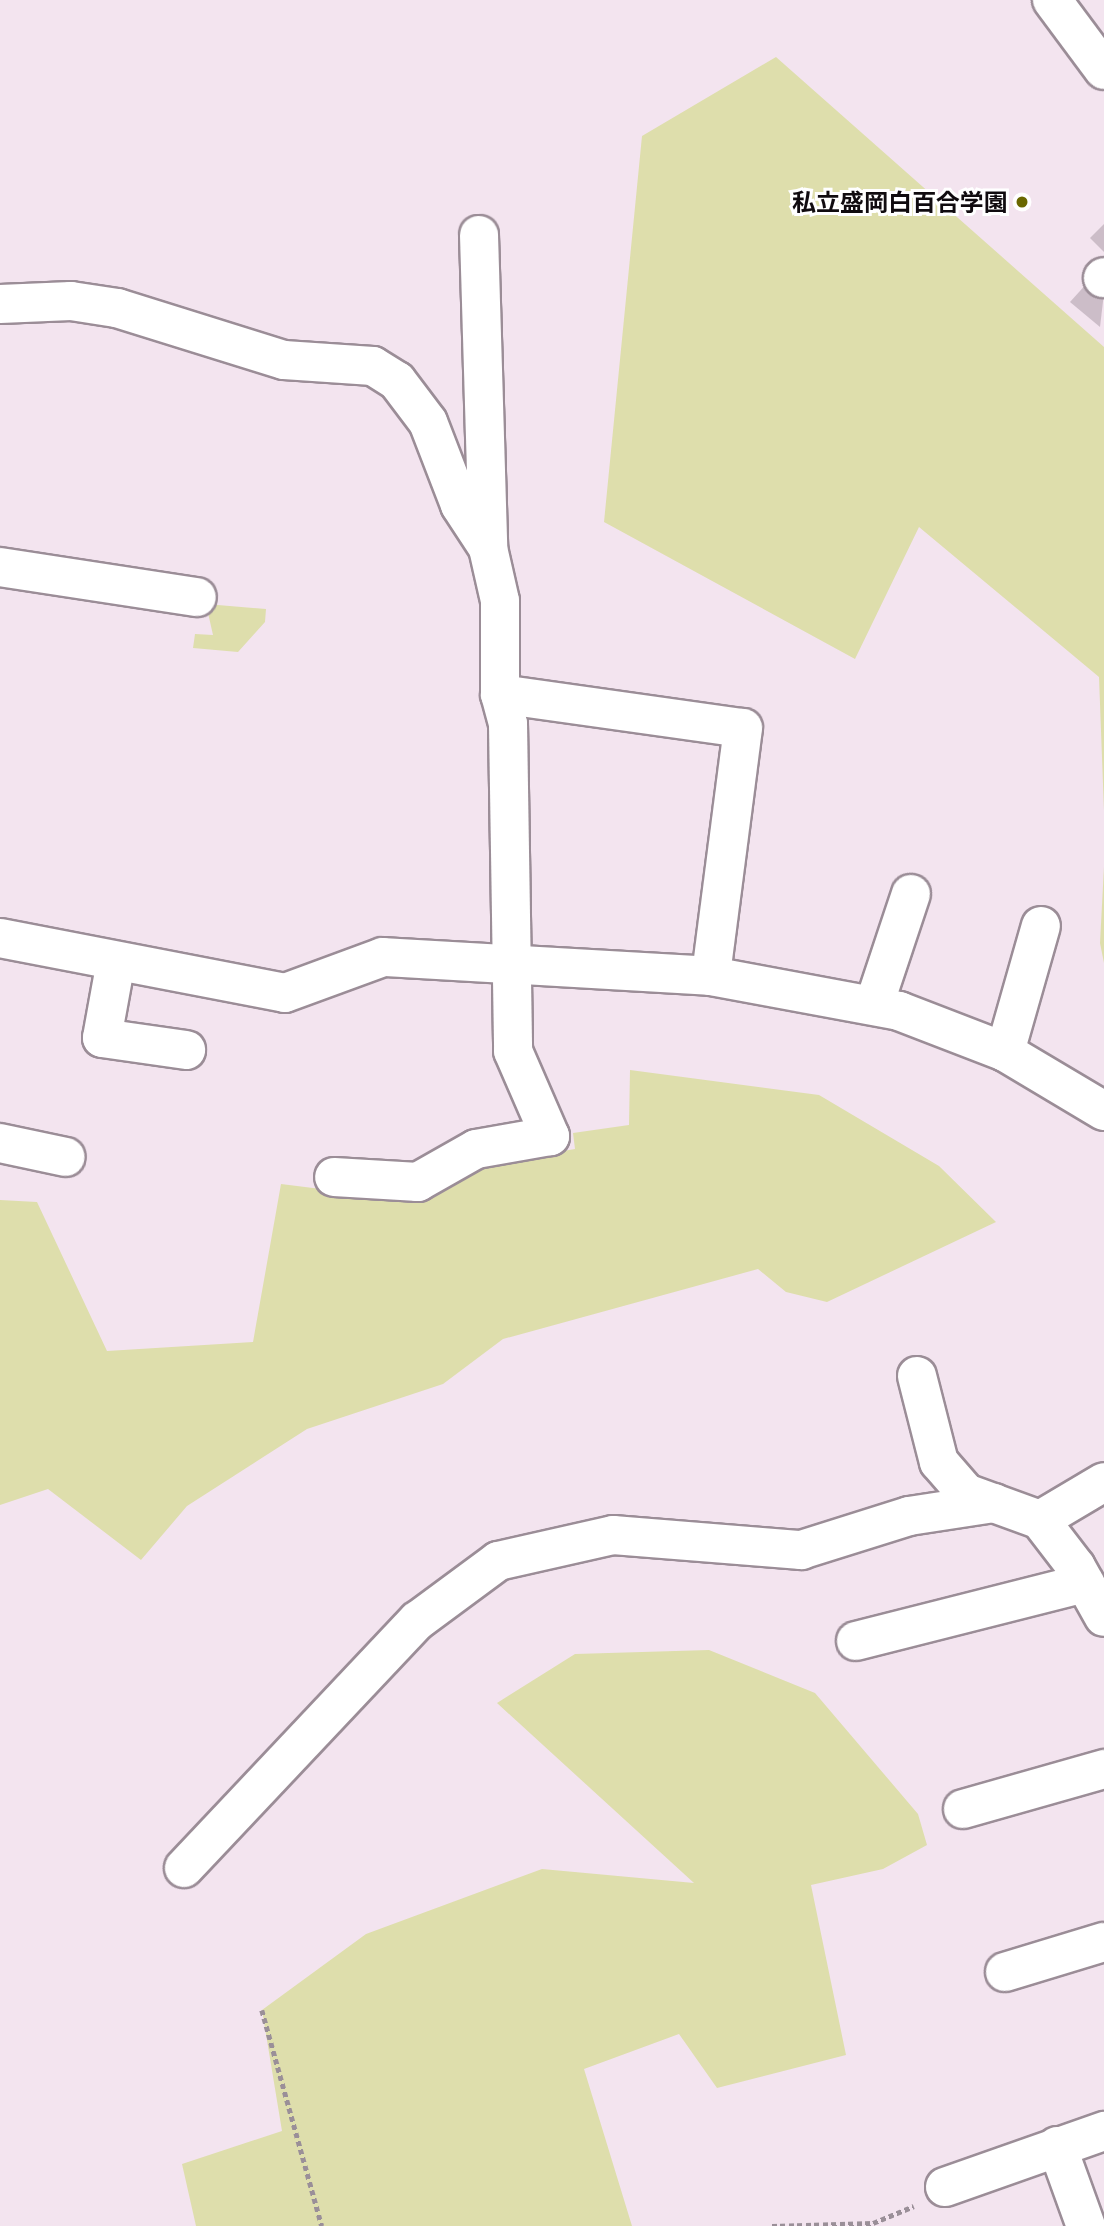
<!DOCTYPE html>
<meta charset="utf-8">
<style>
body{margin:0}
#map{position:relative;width:1104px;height:2226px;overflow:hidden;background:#f3e4ef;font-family:Lato,"Noto Sans JP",sans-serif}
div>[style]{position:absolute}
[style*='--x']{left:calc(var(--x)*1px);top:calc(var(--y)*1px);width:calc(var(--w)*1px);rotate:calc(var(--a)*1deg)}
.green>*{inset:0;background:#dedeac}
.building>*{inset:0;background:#ccbdc8}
.path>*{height:4.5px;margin-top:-2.25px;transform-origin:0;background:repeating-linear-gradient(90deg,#9a8f98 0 5px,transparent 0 8.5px)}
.roads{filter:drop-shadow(2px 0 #9b8d97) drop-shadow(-2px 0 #9b8d97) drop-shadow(0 2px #9b8d97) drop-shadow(0 -2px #9b8d97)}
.minor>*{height:38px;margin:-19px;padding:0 19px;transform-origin:19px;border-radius:19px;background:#fff}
.dots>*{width:19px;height:19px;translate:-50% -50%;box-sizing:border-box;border:4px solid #fff;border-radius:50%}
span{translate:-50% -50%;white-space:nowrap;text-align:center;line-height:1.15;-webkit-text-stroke:6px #fff;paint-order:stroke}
.poi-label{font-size:24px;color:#100b0f;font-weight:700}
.right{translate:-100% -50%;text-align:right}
</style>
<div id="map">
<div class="green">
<div style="clip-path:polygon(776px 57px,1104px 347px,1104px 811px,1099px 677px,919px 527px,855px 659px,604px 522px,642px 136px)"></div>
<div style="clip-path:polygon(206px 604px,266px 609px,265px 622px,238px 652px,193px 648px,195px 634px,213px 635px)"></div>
<div style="clip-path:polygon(1104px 867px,1104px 963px,1100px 943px)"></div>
<div style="clip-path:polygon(630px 1070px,819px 1095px,939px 1166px,996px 1222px,827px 1302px,786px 1292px,758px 1269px,503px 1339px,443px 1384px,307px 1429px,187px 1506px,141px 1560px,48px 1489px,0 1505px,0 1200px,37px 1202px,107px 1351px,253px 1342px,281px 1184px,329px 1190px,575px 1149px,573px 1133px,629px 1125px)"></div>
<div style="clip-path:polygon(709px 1650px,815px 1693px,918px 1814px,927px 1845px,883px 1869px,811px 1885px,846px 2055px,717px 2088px,679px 2034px,584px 2069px,632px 2226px,196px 2226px,182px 2164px,282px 2131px,262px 2010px,366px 1934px,542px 1869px,694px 1883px,497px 1703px,575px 1654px)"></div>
</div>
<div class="building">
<div style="clip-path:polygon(1104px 224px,1104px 252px,1090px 238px)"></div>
<div style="clip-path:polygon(1089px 281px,1104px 293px,1100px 327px,1070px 302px)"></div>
</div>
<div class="path">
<div style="--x:262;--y:2010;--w:224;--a:74.5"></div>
<div style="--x:772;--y:2226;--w:101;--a:-1.7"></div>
<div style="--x:873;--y:2223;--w:44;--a:-22.5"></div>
</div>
<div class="roads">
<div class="minor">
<div style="--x:1052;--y:0;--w:87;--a:53.4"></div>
<div style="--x:479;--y:235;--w:311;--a:88.3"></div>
<div style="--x:1103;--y:278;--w:1;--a:-45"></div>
<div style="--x:0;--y:304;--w:71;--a:-2.4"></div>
<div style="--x:71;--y:301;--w:47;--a:8.7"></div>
<div style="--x:117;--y:308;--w:175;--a:17.3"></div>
<div style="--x:284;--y:360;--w:89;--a:3.9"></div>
<div style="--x:373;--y:366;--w:28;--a:32"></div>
<div style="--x:397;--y:381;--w:51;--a:52.9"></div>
<div style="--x:428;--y:422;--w:89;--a:68.9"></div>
<div style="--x:460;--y:505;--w:51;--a:56.9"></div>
<div style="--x:488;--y:548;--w:54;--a:77.2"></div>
<div style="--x:500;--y:601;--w:93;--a:90"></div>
<div style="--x:500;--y:694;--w:31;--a:75"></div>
<div style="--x:508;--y:724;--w:327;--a:89.1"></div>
<div style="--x:513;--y:1051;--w:93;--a:66.5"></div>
<div style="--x:550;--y:1136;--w:75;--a:170"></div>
<div style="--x:476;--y:1149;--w:67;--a:150.4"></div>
<div style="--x:418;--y:1182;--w:84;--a:-176.6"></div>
<div style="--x:0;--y:567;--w:199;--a:8.7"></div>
<div style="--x:500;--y:694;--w:245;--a:8"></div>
<div style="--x:743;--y:728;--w:250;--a:97.4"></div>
<div style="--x:0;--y:938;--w:290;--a:10.9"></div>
<div style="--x:285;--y:993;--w:104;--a:-20.2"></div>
<div style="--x:383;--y:957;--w:329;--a:3.3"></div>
<div style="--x:711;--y:976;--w:191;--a:10.5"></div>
<div style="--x:899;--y:1011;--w:114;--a:21.1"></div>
<div style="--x:1005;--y:1052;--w:115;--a:30.8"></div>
<div style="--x:116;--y:961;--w:78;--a:100.3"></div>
<div style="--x:102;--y:1038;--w:85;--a:8.1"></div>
<div style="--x:874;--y:1005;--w:117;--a:-71.6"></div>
<div style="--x:1005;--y:1052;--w:131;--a:-74.1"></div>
<div style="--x:0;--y:1143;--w:67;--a:12"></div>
<div style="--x:917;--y:1376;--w:89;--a:75.7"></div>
<div style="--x:939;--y:1462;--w:41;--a:48.9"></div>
<div style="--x:966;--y:1493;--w:79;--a:20"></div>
<div style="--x:1040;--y:1520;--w:59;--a:52.5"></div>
<div style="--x:1076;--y:1567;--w:57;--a:60.8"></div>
<div style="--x:1040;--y:1520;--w:74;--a:-30.7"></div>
<div style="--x:856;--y:1641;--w:236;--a:-14.2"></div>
<div style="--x:963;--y:1809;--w:147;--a:-15.8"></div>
<div style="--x:184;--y:1868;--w:340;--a:-46.7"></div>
<div style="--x:417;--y:1621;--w:101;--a:-36.5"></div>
<div style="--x:498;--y:1561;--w:118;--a:-12.7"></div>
<div style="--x:613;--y:1535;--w:189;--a:4.6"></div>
<div style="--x:801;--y:1550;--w:113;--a:-17.5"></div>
<div style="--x:909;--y:1516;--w:86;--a:-8.7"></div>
<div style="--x:1005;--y:1972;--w:103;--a:-16.9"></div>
<div style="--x:1057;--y:2146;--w:85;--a:70.1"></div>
<div style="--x:945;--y:2187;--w:169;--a:-19.4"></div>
</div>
</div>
<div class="dots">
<div style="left:1022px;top:202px;background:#6a6700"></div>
</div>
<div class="poi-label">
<span class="right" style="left:1008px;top:202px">私立盛岡白百合学園</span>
</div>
</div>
